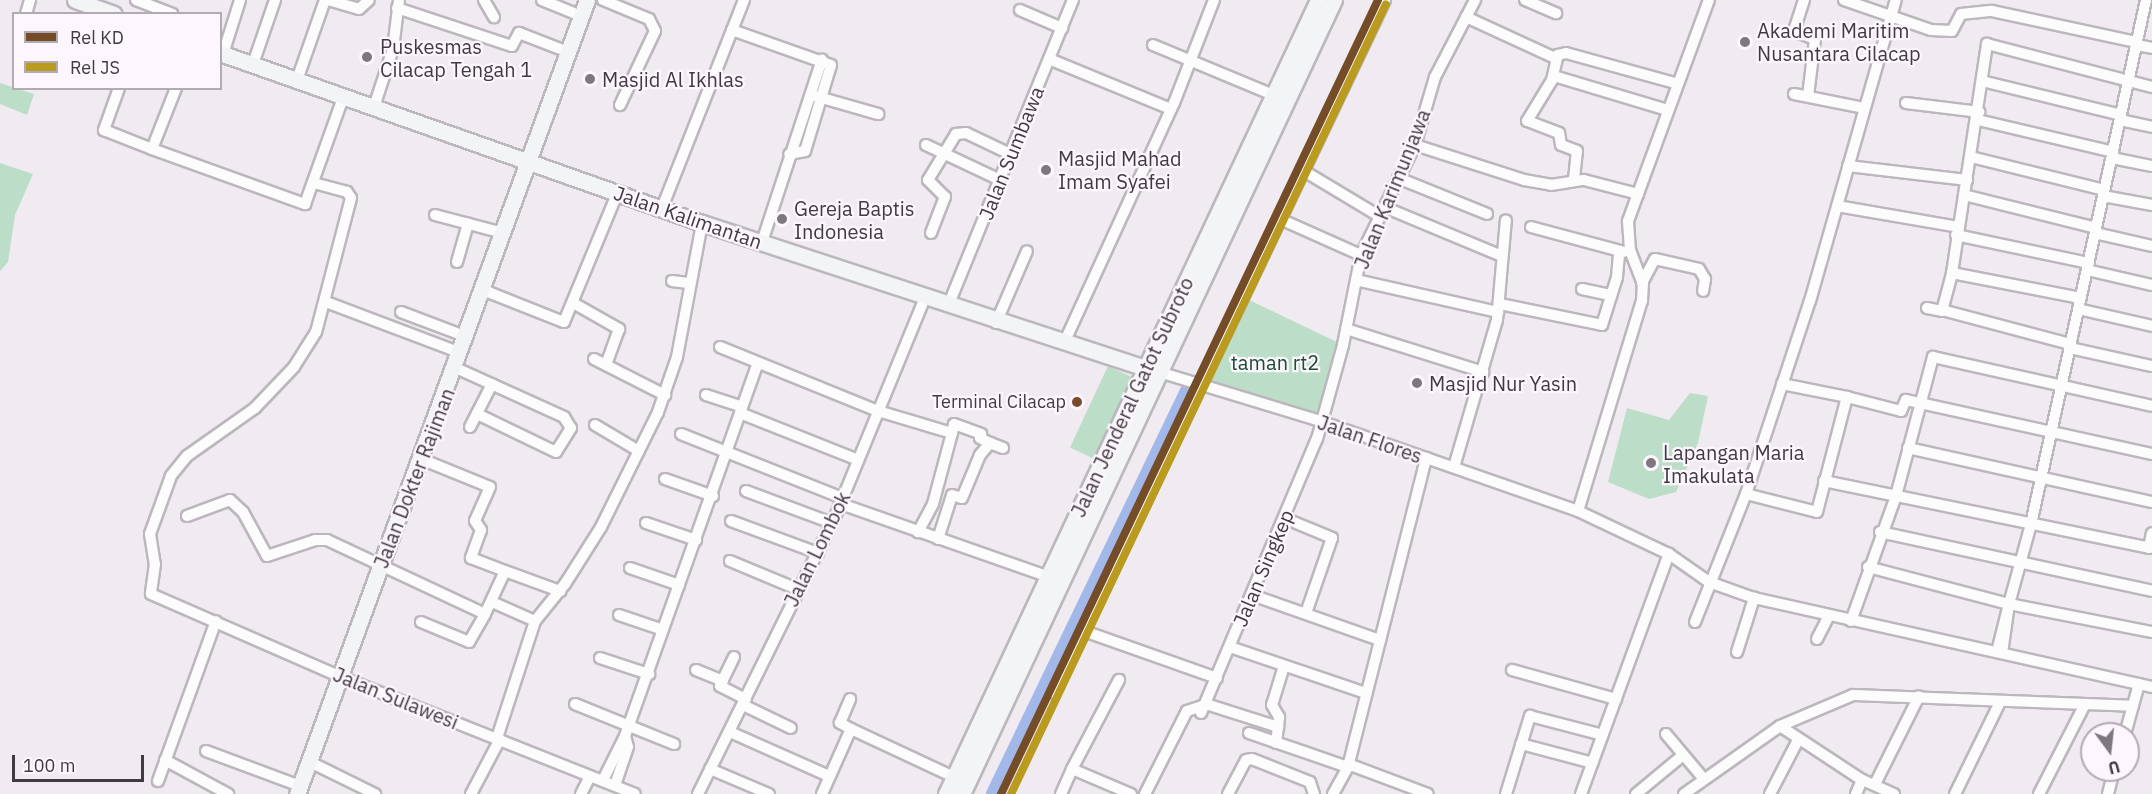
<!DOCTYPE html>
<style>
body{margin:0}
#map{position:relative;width:2152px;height:794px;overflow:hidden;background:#f0eaf1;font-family:"IBM Plex Sans",sans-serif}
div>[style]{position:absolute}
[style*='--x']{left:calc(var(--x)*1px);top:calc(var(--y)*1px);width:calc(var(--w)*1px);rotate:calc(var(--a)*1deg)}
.green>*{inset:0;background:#bcdec8;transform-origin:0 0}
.river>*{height:16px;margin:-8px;padding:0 8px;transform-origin:8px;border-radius:8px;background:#a2b8e8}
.roads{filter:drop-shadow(2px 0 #bbb7bc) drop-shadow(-2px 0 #bbb7bc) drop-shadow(0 2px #bbb7bc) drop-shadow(0 -2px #bbb7bc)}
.street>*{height:10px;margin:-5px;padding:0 5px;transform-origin:5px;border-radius:5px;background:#fdfcfd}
.secondary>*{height:15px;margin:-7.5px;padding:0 7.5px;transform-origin:7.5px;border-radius:7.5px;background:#f2f4f5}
.rail-1>*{height:8px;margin:-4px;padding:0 4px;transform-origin:4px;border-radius:4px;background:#744c28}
.rail-2>*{height:8px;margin:-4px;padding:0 4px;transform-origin:4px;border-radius:4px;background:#ba9b1f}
.dots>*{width:16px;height:16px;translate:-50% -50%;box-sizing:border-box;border:3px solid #fdf6fe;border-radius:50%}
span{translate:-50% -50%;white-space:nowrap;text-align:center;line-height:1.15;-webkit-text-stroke:4.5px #fdf6fe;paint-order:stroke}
.bus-label{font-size:18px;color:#403b40}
.right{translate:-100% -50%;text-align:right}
.poi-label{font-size:20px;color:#403b40}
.left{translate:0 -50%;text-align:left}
.street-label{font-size:20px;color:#403b40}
.park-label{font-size:20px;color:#194f2e}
.legend{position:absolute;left:12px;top:12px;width:210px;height:78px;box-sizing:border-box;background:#fdf6fe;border:2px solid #b1abb2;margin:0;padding:8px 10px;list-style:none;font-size:18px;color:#403b40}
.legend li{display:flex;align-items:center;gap:12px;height:30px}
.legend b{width:30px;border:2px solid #b1abb2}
.north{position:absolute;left:2080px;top:722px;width:60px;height:60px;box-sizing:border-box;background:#fdf6fe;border:2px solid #b1abb2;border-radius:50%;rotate:165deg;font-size:16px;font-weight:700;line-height:24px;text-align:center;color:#403b40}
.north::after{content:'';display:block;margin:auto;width:21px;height:27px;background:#7e787e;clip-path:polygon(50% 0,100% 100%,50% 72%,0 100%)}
.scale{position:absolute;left:12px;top:755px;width:132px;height:27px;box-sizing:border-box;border:3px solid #403b40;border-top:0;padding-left:8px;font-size:18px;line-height:21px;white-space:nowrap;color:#403b40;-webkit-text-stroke:4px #fdf6fe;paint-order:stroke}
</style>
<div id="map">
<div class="green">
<div style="clip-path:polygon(0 83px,34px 94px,27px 115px,0 104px)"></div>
<div style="clip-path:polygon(0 163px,33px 174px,15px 215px,8px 262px,0 271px)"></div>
<div style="clip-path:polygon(1249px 300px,1343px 345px,1320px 421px,1204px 389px)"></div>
<div style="left:1108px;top:366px;width:31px;height:90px;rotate:25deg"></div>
<div style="clip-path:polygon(1690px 393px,1708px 396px,1698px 443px,1676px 492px,1649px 499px,1608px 482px,1627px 408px,1669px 420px)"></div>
</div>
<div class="river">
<div style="--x:994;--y:794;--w:447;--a:-64.3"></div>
</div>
<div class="roads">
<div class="street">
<div style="--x:136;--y:0;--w:39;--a:21"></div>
<div style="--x:328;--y:0;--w:32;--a:16"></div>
<div style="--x:359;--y:9;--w:13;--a:-42"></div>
<div style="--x:484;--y:0;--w:20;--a:60"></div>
<div style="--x:542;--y:0;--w:42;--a:22.3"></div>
<div style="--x:603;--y:0;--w:50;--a:22.4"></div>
<div style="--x:649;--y:19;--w:13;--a:63"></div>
<div style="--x:655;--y:31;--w:82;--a:115.3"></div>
<div style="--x:1525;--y:0;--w:34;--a:23"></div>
<div style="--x:1804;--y:0;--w:33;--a:108"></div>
<div style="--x:1794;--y:31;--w:22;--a:21"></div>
<div style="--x:1815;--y:39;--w:57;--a:97"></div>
<div style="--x:1844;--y:0;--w:92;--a:19"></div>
<div style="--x:1931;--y:30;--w:21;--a:3"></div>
<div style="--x:1952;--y:31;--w:19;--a:-62"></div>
<div style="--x:1961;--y:14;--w:31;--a:-6"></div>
<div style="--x:1992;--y:11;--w:148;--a:12.1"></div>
<div style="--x:397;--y:8;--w:121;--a:18.3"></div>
<div style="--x:512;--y:46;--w:15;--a:-62"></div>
<div style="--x:519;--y:33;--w:53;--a:21.2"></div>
<div style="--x:1020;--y:10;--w:46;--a:23.2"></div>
<div style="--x:26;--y:14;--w:15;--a:-74"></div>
<div style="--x:1466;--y:17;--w:98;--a:24.7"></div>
<div style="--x:732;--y:30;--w:105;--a:19.5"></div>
<div style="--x:831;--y:65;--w:90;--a:106.8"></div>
<div style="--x:805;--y:151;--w:16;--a:169"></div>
<div style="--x:1153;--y:45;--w:130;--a:22.6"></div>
<div style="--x:2137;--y:45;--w:15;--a:11"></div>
<div style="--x:223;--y:54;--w:57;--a:-72.5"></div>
<div style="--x:1049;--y:59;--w:132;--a:22.3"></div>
<div style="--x:253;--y:64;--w:68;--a:-71"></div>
<div style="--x:1554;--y:76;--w:118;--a:16.7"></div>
<div style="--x:297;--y:80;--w:85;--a:-70.7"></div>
<div style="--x:1982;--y:81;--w:143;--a:13.7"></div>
<div style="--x:119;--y:88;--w:45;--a:109.7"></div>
<div style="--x:104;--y:130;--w:52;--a:21.6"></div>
<div style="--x:152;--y:149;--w:66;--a:-68.5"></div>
<div style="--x:1794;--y:94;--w:71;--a:11.3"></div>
<div style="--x:815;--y:96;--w:66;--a:15.9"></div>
<div style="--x:1906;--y:103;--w:74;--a:7"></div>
<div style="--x:374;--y:107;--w:61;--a:-71.9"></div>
<div style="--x:393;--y:49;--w:49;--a:-83"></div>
<div style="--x:1978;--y:120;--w:139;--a:13.3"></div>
<div style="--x:2120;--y:120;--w:33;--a:12"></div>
<div style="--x:926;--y:145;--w:82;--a:25.3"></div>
<div style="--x:1415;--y:145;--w:114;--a:17.8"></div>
<div style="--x:1524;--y:180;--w:27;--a:10"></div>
<div style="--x:1551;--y:185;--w:33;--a:-9"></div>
<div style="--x:1584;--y:180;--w:56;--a:14.5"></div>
<div style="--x:152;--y:149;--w:163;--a:19.8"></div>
<div style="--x:305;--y:204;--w:116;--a:-70.3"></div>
<div style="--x:1971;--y:157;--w:137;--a:13.9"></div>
<div style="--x:2112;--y:158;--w:41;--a:11.3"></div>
<div style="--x:1848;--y:166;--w:120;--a:6.7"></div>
<div style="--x:1304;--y:171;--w:87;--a:31"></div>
<div style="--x:1398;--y:178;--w:96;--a:22"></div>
<div style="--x:1574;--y:179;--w:28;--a:-84"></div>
<div style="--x:1577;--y:151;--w:17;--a:-159"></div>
<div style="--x:1561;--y:145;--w:12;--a:-99"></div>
<div style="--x:1559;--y:133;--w:34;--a:-159"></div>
<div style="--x:1527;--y:121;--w:48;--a:-58.6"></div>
<div style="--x:1552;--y:80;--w:26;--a:-77"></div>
<div style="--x:1558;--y:55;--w:8;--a:-14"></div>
<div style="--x:1566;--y:53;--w:113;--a:15.4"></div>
<div style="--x:314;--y:183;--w:34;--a:15"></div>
<div style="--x:347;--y:192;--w:7;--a:56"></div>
<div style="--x:351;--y:198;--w:138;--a:104.6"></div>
<div style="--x:316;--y:332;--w:41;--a:122.2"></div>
<div style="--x:294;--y:367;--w:57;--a:133.6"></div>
<div style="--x:255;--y:408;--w:83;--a:144.8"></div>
<div style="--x:187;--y:456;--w:26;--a:129"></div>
<div style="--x:171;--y:476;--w:62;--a:109.9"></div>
<div style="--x:150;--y:534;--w:30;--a:81"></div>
<div style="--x:155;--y:564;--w:30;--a:98"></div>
<div style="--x:151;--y:594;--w:207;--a:23.6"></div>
<div style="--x:341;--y:677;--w:316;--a:21.7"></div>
<div style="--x:1964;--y:195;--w:136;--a:14"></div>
<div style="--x:2103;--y:196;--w:50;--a:10.4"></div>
<div style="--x:1837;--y:206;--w:123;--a:9.8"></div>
<div style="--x:1384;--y:207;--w:128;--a:22.6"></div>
<div style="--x:662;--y:208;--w:224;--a:-68.5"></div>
<div style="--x:435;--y:215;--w:70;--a:14.8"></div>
<div style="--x:1280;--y:219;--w:89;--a:24"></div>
<div style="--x:1531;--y:227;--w:96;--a:15"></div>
<div style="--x:931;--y:233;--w:39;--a:-69"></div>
<div style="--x:945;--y:197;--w:24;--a:-135"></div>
<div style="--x:928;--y:180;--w:54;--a:-58.7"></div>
<div style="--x:956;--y:134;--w:10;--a:-6"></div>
<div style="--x:966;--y:133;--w:49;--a:25.5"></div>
<div style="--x:2095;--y:233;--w:58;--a:12.8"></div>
<div style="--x:1956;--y:235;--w:136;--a:11.9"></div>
<div style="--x:762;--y:242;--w:192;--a:-71.8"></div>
<div style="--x:457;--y:262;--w:40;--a:-74"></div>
<div style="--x:2087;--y:270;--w:67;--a:13"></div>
<div style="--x:1952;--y:273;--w:131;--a:11"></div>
<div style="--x:1356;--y:280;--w:146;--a:12.7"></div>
<div style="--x:672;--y:281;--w:16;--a:7"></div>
<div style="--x:1642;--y:283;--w:27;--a:-62"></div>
<div style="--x:1655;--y:259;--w:45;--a:12.8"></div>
<div style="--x:1699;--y:269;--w:12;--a:59"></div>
<div style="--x:1705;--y:279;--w:12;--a:99"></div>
<div style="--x:1582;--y:289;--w:30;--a:12"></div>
<div style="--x:483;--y:290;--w:87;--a:21.6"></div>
<div style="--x:564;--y:322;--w:139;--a:-67.5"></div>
<div style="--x:326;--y:302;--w:144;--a:20.7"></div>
<div style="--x:575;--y:304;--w:51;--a:29.6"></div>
<div style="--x:619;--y:329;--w:38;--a:110"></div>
<div style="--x:1500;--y:304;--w:104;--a:11.6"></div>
<div style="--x:1602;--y:325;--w:50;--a:-72.6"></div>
<div style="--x:1617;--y:277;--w:24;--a:-85"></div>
<div style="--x:948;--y:306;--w:331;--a:-67.8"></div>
<div style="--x:1927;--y:308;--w:15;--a:11"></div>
<div style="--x:1942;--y:311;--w:39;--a:-75"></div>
<div style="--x:1952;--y:273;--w:232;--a:-81.3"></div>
<div style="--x:1987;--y:44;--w:171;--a:14.6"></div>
<div style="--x:2078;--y:309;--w:76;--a:12.9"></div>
<div style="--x:1942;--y:310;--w:132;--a:14.9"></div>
<div style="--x:401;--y:312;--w:71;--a:20.7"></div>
<div style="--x:996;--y:323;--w:78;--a:-66.7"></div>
<div style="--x:1346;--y:329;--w:144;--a:17.4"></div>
<div style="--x:1064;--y:343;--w:264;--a:-65.4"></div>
<div style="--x:1174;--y:103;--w:110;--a:-68.8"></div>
<div style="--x:720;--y:347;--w:170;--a:22.1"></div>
<div style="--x:878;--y:411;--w:77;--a:16.6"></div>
<div style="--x:952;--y:433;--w:73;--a:105"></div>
<div style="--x:933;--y:504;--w:32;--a:118"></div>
<div style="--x:2070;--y:348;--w:84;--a:12.4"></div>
<div style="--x:594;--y:359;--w:80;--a:26.9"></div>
<div style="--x:456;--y:368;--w:119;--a:24.4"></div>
<div style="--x:564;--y:417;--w:13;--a:58"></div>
<div style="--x:571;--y:428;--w:28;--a:122"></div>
<div style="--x:556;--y:452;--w:88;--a:-154.3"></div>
<div style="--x:1159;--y:372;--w:168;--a:16.9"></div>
<div style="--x:1320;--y:421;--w:273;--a:19.2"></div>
<div style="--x:1578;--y:511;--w:101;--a:25.3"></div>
<div style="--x:1669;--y:554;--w:49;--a:35"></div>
<div style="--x:1709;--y:582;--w:48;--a:19.6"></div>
<div style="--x:1754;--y:598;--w:408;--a:12.6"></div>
<div style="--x:1782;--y:384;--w:66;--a:11.3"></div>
<div style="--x:706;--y:395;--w:38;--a:18"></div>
<div style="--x:740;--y:413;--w:127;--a:21.7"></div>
<div style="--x:595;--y:425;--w:51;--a:30.6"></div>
<div style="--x:470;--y:427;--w:48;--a:-62.9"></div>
<div style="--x:952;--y:433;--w:9;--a:-77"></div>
<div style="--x:954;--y:424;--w:29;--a:20"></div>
<div style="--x:981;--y:434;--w:4;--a:104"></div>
<div style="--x:980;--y:438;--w:11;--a:27"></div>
<div style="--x:681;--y:434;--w:174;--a:21.6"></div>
<div style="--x:1908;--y:448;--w:250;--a:12.5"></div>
<div style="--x:421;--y:459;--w:74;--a:22.1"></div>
<div style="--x:490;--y:487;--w:37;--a:114"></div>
<div style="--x:475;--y:521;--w:11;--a:56"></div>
<div style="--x:481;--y:530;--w:30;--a:110"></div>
<div style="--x:471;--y:558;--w:36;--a:21"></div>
<div style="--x:1454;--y:467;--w:153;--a:-73.7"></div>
<div style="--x:1497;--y:320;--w:100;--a:-84.9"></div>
<div style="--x:665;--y:479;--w:51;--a:19.5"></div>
<div style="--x:1824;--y:481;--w:332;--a:11.6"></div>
<div style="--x:2149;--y:548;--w:15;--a:-79"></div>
<div style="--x:746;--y:491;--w:92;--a:20.4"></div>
<div style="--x:1746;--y:494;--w:73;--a:14.2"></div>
<div style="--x:1817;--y:512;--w:119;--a:-75.4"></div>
<div style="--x:1847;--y:397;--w:56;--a:14.5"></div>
<div style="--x:1901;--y:411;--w:12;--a:-66"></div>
<div style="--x:1906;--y:400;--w:252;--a:12.4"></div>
<div style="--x:841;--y:504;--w:220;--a:19.3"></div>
<div style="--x:1578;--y:511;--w:220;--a:-73.1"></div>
<div style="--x:1642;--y:301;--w:17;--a:-87"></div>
<div style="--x:1643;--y:284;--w:36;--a:-111"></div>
<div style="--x:1630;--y:250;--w:29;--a:-94"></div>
<div style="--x:1628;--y:221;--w:235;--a:-69.9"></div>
<div style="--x:187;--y:516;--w:46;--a:-20.4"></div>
<div style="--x:230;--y:500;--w:18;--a:43"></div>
<div style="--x:243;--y:512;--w:50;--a:61.4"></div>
<div style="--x:267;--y:556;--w:51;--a:-18.4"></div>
<div style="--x:315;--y:540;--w:12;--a:0"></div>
<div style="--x:327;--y:540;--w:174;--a:25.1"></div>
<div style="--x:485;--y:614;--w:47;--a:-65.1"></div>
<div style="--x:505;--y:571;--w:59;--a:20"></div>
<div style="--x:1284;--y:518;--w:52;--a:22.6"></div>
<div style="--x:1332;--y:538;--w:79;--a:109.1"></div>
<div style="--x:731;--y:521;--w:93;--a:20.2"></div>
<div style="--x:646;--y:523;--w:53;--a:18.8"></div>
<div style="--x:1880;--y:532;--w:278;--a:12.2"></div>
<div style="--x:938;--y:539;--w:46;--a:-72.3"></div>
<div style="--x:952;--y:495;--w:10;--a:17"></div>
<div style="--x:962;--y:498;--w:47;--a:-67.3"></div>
<div style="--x:980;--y:455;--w:16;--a:-50"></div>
<div style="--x:990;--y:443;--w:14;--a:21"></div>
<div style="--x:730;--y:561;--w:73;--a:22.7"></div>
<div style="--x:1868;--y:567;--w:146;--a:14.7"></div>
<div style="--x:2009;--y:604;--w:146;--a:11.1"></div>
<div style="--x:630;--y:568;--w:52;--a:19.1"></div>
<div style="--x:1252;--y:595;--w:136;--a:19.4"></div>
<div style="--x:492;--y:602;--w:47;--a:23.8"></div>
<div style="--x:2009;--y:604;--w:83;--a:-74.6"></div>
<div style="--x:2031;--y:524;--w:536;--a:-77.62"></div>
<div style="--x:619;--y:615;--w:46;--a:18.8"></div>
<div style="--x:1851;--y:621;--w:133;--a:-70.2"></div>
<div style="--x:1896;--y:496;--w:144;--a:-75.1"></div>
<div style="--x:1933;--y:357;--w:224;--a:12.6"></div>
<div style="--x:421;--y:622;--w:52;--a:22.6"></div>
<div style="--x:469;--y:642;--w:32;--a:-60"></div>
<div style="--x:1695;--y:622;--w:138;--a:-68.3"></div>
<div style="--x:1746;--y:494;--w:203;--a:-71.7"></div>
<div style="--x:1810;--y:301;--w:313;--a:-74.1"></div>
<div style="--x:1084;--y:631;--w:141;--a:19.5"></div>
<div style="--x:1817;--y:639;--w:25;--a:-63"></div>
<div style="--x:1230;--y:647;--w:144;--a:18.7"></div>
<div style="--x:1737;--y:652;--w:57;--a:-72.5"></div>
<div style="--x:1997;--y:652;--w:49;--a:-76"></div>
<div style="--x:2009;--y:604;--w:49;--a:98.1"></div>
<div style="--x:734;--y:657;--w:32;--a:116"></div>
<div style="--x:720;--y:686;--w:29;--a:27"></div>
<div style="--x:600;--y:658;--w:52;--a:18.1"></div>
<div style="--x:696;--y:670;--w:29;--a:22"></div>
<div style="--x:1512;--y:670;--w:108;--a:15.6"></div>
<div style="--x:1054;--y:693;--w:768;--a:-64.47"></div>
<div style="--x:575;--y:704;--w:107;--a:22"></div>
<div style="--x:1206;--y:704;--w:76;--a:17.7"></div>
<div style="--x:743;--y:705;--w:53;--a:25.6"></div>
<div style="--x:1201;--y:713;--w:298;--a:-67.1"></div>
<div style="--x:1317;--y:439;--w:98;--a:-74.5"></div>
<div style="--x:1343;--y:345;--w:92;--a:-78.7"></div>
<div style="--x:1361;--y:255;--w:123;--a:-63.9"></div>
<div style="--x:1415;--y:145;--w:71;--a:-73.6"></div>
<div style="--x:1435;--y:77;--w:87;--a:-62.5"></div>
<div style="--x:851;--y:729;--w:114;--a:25"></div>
<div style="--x:730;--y:732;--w:108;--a:24"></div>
<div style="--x:1249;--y:733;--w:105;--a:19"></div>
<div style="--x:1666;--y:734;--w:57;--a:49.9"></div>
<div style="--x:2125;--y:734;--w:52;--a:-74.4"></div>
<div style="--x:625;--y:736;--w:394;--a:-70.4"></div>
<div style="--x:497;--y:738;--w:123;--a:-72"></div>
<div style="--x:535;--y:621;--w:48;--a:-51"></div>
<div style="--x:565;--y:584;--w:67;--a:-57.7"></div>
<div style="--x:601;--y:527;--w:128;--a:-63.6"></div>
<div style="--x:658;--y:412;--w:58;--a:-70.9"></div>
<div style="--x:677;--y:357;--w:136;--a:-79.4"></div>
<div style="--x:1276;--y:743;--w:26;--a:-83"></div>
<div style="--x:1279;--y:717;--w:14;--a:-120"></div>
<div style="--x:1272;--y:705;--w:41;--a:-72.9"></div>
<div style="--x:1521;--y:744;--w:74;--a:14.8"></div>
<div style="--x:206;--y:751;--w:100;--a:20.4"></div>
<div style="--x:165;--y:760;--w:72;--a:28.4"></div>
<div style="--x:308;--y:761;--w:75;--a:26.2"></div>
<div style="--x:1348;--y:764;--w:85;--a:20.6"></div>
<div style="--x:710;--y:769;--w:64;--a:23"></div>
<div style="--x:1072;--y:769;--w:101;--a:-62.2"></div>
<div style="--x:603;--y:780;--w:49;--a:-63.4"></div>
<div style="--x:625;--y:736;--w:11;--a:75"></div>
<div style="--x:628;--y:747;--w:40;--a:108.9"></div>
<div style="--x:158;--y:781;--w:170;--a:-70.1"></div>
<div style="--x:1875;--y:784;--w:98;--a:-63.4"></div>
<div style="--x:471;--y:794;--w:62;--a:-62.2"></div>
<div style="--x:581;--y:794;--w:20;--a:-63"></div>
<div style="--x:698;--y:794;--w:309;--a:-63.7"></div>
<div style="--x:835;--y:517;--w:237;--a:-67.7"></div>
<div style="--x:822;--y:794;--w:71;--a:-66"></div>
<div style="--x:851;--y:729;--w:13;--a:-151"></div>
<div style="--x:840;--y:723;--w:26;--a:-67"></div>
<div style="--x:1061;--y:794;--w:27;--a:-66"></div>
<div style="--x:1072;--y:769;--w:64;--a:23"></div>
<div style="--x:1145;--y:794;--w:93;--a:-63.2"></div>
<div style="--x:1187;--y:711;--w:20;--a:-18"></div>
<div style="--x:1228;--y:794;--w:38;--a:-62"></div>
<div style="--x:1246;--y:760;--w:6;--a:-9"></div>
<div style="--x:1252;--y:759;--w:62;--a:21.6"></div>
<div style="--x:1310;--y:782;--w:13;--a:72"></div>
<div style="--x:1333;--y:794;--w:31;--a:-61"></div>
<div style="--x:1348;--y:767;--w:319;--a:-75.8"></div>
<div style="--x:1506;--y:794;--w:82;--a:-72.9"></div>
<div style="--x:1530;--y:716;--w:75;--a:14.6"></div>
<div style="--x:1581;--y:794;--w:256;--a:-69.9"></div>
<div style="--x:1636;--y:794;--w:61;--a:-39.7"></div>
<div style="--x:1684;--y:794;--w:118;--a:-35.3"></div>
<div style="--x:1770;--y:794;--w:61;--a:-62.6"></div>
<div style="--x:1856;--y:794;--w:15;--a:-67"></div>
<div style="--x:1894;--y:794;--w:35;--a:-156"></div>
<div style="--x:1862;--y:780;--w:98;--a:-146.6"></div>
<div style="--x:1780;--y:726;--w:79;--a:-23"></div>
<div style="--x:1853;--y:695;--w:280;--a:2.2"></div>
<div style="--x:1955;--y:794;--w:102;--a:-63.9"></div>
<div style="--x:2039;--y:794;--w:99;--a:-62.9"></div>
<div style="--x:2108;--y:794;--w:25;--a:-76"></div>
</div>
<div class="secondary">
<div style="--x:75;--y:0;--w:41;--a:19.7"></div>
<div style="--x:220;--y:53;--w:511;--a:19.43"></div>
<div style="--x:702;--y:223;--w:481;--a:18.1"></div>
<div style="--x:297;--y:794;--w:845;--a:-69.94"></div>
<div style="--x:946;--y:794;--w:877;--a:-64.9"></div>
<div style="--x:962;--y:794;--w:877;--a:-64.9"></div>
</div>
</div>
<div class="rail-1">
<div style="--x:1001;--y:794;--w:879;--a:-64.6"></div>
</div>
<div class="rail-2">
<div style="--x:1011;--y:794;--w:874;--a:-64.61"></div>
</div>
<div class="dots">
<div style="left:1745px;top:42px;background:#7e787e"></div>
<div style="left:367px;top:57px;background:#7e787e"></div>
<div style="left:590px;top:79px;background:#7e787e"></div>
<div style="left:1046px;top:170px;background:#7e787e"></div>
<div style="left:782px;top:219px;background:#7e787e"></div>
<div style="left:1417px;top:383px;background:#7e787e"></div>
<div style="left:1077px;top:402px;background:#7a4b2a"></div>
<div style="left:1651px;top:463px;background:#7e787e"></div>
</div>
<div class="bus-label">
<span class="right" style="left:1066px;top:402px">Terminal Cilacap</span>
</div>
<div class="poi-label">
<span class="left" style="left:1757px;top:42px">Akademi Maritim<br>Nusantara Cilacap</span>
<span class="left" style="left:380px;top:58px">Puskesmas<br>Cilacap Tengah 1</span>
<span class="left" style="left:602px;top:79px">Masjid Al Ikhlas</span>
<span class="left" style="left:1058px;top:170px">Masjid Mahad<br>Imam Syafei</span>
<span class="left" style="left:794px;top:220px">Gereja Baptis<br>Indonesia</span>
<span class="left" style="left:1429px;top:383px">Masjid Nur Yasin</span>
<span class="left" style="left:1663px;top:464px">Lapangan Maria<br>Imakulata</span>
</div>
<div class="street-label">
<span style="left:1011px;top:153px;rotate:-68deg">Jalan Sumbawa</span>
<span style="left:1392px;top:189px;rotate:-68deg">Jalan Karimunjawa</span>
<span style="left:688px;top:217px;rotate:19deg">Jalan Kalimantan</span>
<span style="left:1132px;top:397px;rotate:-65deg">Jalan Jenderal Gatot Subroto</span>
<span style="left:1370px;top:439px;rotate:19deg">Jalan Flores</span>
<span style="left:414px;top:478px;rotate:-69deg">Jalan Dokter Rajiman</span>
<span style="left:817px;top:549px;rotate:-64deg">Jalan Lombok</span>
<span style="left:1263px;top:568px;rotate:-67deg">Jalan Singkep</span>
<span style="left:396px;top:698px;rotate:22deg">Jalan Sulawesi</span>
</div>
<div class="park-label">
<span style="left:1275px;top:362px">taman rt2</span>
</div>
<ul class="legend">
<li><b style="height:8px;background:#744c28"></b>Rel KD</li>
<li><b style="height:8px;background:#ba9b1f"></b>Rel JS</li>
</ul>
<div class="north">U</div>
<div class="scale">100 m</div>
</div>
